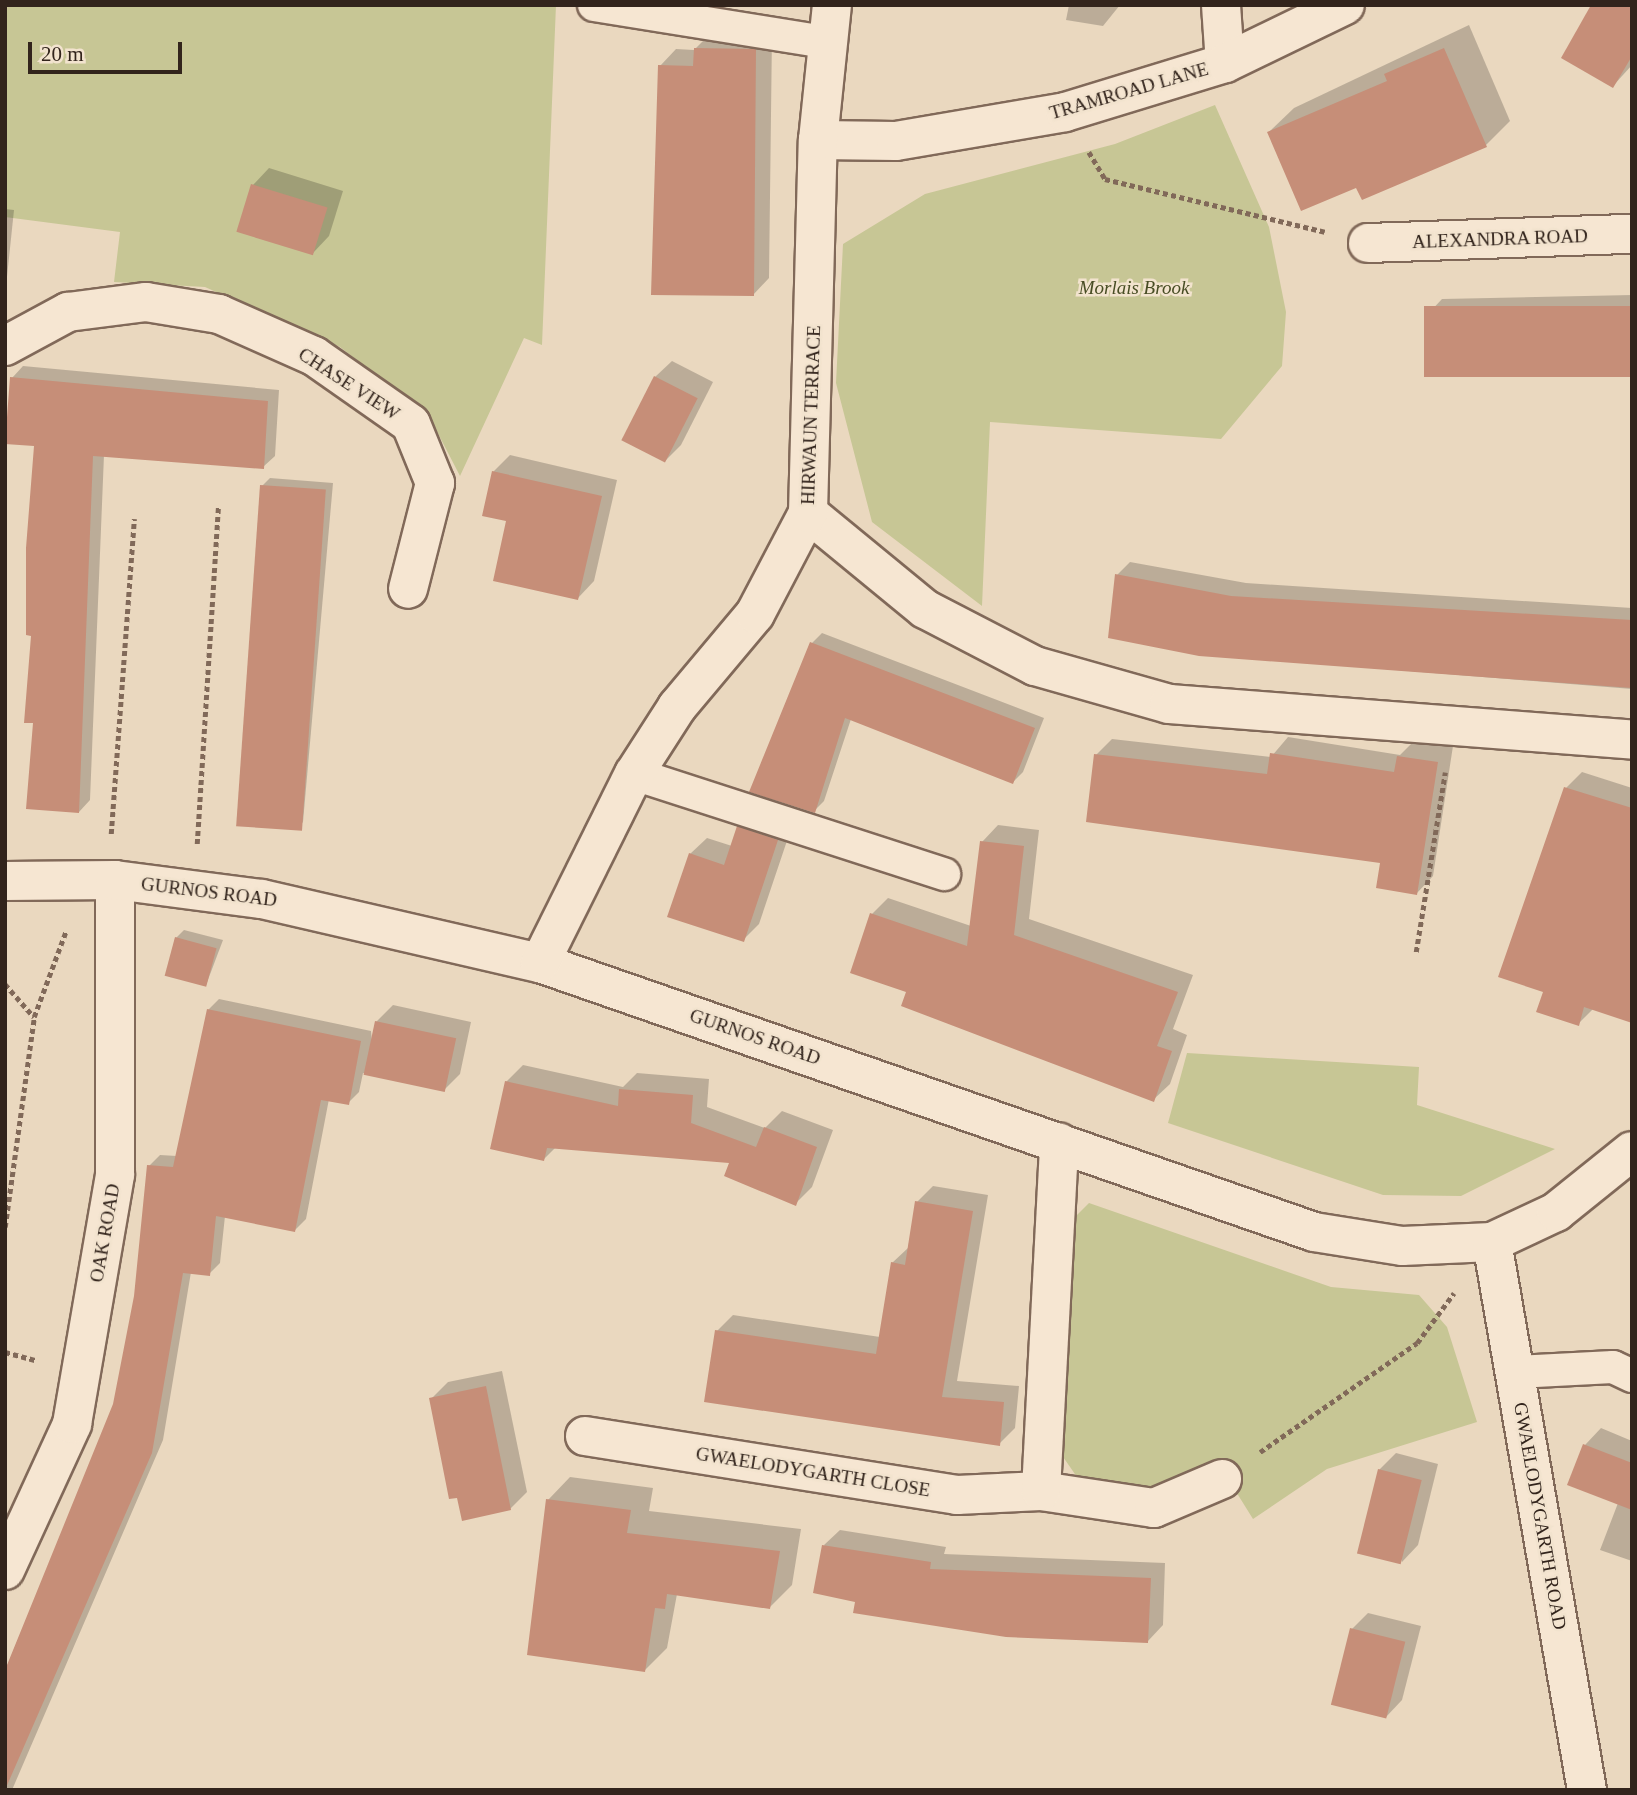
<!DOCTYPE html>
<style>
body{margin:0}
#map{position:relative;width:1637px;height:1795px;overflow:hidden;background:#ead8bf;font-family:Georgia,serif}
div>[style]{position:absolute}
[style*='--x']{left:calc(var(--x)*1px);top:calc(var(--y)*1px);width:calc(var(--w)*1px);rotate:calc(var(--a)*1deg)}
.green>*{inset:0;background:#c7c695}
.shadow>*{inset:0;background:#0003}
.building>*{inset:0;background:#c68e78;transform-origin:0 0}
.path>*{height:4.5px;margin-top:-2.25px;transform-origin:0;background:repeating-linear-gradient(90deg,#816959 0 5px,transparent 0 8.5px)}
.roads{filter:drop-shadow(2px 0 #816959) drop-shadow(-2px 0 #816959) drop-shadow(0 2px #816959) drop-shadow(0 -2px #816959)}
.lane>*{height:32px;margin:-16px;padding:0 16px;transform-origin:16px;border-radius:16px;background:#f6e6d2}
.street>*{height:38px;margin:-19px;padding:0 19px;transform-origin:19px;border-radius:19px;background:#f6e6d2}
.secondary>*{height:38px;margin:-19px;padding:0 19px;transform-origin:19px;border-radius:19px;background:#f6e6d2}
span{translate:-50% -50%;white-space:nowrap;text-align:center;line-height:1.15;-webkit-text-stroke:5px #f2e3ce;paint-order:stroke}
.street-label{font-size:19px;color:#32241c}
.park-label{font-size:19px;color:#484d24;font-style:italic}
.frame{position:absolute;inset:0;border:7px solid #32241c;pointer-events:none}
.scale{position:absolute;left:28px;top:42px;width:154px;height:32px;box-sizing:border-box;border:4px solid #32241c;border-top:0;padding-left:9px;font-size:21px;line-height:24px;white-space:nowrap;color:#32241c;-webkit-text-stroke:5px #f2e3ce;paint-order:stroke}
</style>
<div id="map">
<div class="green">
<div style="clip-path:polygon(5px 5px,556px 5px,542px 345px,524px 338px,460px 476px,429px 416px,340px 347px,205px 287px,114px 282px,120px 232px,5px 217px)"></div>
<div style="clip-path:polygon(1215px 105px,1269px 227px,1286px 312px,1282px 366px,1221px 439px,990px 422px,982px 606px,872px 522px,836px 383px,843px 244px,925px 194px,1115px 144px)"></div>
<div style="clip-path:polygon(1187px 1053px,1419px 1067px,1417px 1105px,1555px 1149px,1461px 1196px,1383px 1195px,1168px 1123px)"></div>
<div style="clip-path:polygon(1089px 1203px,1331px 1287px,1419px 1295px,1447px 1327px,1477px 1422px,1327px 1469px,1253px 1519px,1220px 1466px,1159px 1490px,1077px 1477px,1061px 1454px,1067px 1225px)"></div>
</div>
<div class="shadow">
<div style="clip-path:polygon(1069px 5px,1120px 5px,1103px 26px,1066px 20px)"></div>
<div style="clip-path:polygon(1632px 5px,1632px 65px,1613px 86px)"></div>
<div style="clip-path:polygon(1469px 25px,1510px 121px,1486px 145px,1357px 185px,1269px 132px,1294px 108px)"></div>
<div style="clip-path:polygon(712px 32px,772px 34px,769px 278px,753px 295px,660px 66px,676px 49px,694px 50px)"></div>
<div style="clip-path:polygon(269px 168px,343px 191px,329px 236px,313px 253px,253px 185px)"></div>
<div style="clip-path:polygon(5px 209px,14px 210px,5px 296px)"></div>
<div style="clip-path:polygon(1632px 295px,1632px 375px,1426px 316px,1442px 299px)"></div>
<div style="clip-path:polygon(672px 361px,713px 382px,681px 445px,665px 461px,655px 377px)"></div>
<div style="clip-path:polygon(23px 366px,279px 390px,275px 456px,263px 467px,104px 455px,90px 800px,79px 812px,35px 721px,35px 444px,12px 378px)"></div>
<div style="clip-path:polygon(510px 455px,617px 480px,594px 581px,578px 598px,508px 520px,493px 472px)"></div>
<div style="clip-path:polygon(270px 478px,333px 483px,303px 822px,295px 830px,262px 486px)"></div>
<div style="clip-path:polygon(1130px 562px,1246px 583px,1632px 608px,1632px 689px,1199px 654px,1117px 575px)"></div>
<div style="clip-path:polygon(822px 633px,1044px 718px,1023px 772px,1013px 782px,851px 719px,824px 801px,814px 811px,751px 791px,812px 643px)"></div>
<div style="clip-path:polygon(1288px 737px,1400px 755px,1415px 740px,1453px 746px,1433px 876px,1417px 893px,1382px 862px,1096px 755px,1112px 739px,1271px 757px)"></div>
<div style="clip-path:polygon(1582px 772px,1632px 788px,1632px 1012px,1593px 1009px,1578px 1024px,1545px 991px,1566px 788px)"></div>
<div style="clip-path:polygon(755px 811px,793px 823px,759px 924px,743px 940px,690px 854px,707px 838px,732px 846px)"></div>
<div style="clip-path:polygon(998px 825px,1039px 830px,1029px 919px,1193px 975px,1173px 1029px,1187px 1035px,1170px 1084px,1153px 1100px,908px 991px,872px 914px,888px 898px,971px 926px,982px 842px)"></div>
<div style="clip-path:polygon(184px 930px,223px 940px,206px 985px,176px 938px)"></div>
<div style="clip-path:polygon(219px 999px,371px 1031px,372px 1042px,376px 1022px,393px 1005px,471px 1022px,460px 1074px,444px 1090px,363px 1073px,359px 1092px,348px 1103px,329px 1099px,306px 1219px,295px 1230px,225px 1216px,220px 1263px,209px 1274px,191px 1272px,163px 1440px,12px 1790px,5px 1790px,5px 1671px,115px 1405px,136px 1296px,149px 1166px,160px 1155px,177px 1156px,208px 1010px)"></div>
<div style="clip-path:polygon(523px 1065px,623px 1087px,637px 1073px,709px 1079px,707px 1107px,765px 1128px,782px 1111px,833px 1130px,812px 1187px,795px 1204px,731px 1161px,556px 1147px,544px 1159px,506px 1082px)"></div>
<div style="clip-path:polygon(933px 1186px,988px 1195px,957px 1381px,1019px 1386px,1015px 1428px,999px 1444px,717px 1331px,733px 1315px,880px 1337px,892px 1263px,908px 1248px,917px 1202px)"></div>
<div style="clip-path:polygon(502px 1371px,527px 1492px,510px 1509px,431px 1399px,448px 1382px)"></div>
<div style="clip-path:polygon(1601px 1428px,1632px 1441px,1632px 1561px,1600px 1550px,1618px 1503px,1585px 1445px)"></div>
<div style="clip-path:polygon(1396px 1453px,1438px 1464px,1418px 1545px,1402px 1562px,1379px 1470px)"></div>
<div style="clip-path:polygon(570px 1477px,653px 1488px,649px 1511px,801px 1529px,792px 1585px,770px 1607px,677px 1594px,667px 1648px,645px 1670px,548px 1500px)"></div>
<div style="clip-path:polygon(840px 1530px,946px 1547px,944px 1554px,1165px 1563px,1163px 1625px,1148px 1641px,857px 1601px,824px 1545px)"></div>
<div style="clip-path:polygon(1368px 1613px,1421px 1626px,1402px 1700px,1386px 1717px,1352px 1629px)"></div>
</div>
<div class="building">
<div style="clip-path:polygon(1591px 5px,1632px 5px,1632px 56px,1613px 88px,1561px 58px)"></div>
<div style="clip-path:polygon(694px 48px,756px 49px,754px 296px,651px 295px,658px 65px,693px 66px)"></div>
<div style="clip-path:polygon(1444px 48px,1487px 147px,1362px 200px,1356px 188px,1301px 211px,1267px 132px,1387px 81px,1384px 74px)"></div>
<div style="left:251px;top:184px;width:80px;height:50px;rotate:17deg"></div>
<div style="left:1632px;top:306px;width:71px;height:208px;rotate:90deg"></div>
<div style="left:654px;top:376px;width:49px;height:72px;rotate:27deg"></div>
<div style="clip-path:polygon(10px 377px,268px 401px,264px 469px,93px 456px,79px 813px,26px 809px,33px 723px,24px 723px,31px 636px,26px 635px,26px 548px,34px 446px,5px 444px)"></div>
<div style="clip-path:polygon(492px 471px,602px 496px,578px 600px,493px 581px,506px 521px,482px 516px)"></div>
<div style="left:260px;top:485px;width:66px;height:342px;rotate:4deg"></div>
<div style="clip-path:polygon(1115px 574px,1231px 596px,1632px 620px,1632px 688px,1199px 656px,1108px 638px)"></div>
<div style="clip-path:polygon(810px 642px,1035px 728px,1013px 784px,845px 718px,815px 813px,749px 792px)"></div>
<div style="clip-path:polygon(1270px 753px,1394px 772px,1397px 756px,1438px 762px,1417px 895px,1376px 888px,1380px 863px,1086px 822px,1094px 754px,1267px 774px)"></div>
<div style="clip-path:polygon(1564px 787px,1632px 808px,1632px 1023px,1584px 1007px,1579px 1026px,1536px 1012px,1543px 992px,1498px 977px)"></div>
<div style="clip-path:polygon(737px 826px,778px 840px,744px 942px,667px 917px,689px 853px,724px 865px)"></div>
<div style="clip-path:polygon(980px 841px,1024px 846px,1014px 935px,1178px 992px,1157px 1046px,1172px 1051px,1154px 1102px,901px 1006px,906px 992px,850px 973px,870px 913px,967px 946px)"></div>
<div style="left:175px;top:937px;width:43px;height:40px;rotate:15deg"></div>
<div style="clip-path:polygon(207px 1009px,361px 1041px,349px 1105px,321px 1100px,295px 1232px,216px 1216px,210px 1276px,183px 1273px,152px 1453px,5px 1790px,5px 1670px,113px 1404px,134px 1296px,147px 1165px,173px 1167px)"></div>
<div style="left:375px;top:1021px;width:83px;height:55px;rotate:12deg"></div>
<div style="clip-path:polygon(505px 1081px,618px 1106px,619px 1089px,693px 1095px,691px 1123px,756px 1147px,764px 1127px,817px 1147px,796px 1206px,724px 1176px,729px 1163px,547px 1148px,544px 1161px,490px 1149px)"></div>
<div style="clip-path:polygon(915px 1201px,973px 1211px,942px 1397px,1004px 1402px,1000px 1446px,704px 1402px,715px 1330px,876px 1354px,891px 1262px,905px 1265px)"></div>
<div style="clip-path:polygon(486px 1386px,511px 1510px,462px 1521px,457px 1498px,449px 1499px,429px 1398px)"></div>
<div style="clip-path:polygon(1583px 1444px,1632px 1463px,1632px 1510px,1567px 1485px)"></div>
<div style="left:1378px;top:1469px;width:45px;height:87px;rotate:14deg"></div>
<div style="clip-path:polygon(546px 1499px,631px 1510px,627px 1533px,780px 1551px,770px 1609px,667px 1594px,665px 1609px,655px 1608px,645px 1672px,527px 1655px)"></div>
<div style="clip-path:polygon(822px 1545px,931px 1562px,930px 1569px,1151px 1578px,1148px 1643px,1006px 1637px,853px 1613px,855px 1602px,813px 1593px)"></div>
<div style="left:1350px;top:1628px;width:57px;height:79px;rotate:14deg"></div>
</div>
<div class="path">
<div style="--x:1089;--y:152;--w:31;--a:59"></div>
<div style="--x:1105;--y:179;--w:226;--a:13.5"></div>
<div style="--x:111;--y:834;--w:316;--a:-85.8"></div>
<div style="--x:197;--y:844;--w:337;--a:-86.4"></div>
<div style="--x:1416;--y:952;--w:182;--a:-80.8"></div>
<div style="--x:5;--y:984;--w:44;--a:48.7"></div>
<div style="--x:34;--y:1017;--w:92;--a:-69.6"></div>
<div style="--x:5;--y:1227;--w:212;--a:-82.1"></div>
<div style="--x:5;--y:1352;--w:31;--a:15"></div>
<div style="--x:1260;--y:1452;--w:191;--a:-34.8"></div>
<div style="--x:1417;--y:1343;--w:62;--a:-53.5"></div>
</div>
<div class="roads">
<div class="lane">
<div style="--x:594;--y:5;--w:235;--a:9.1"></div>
<div style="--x:634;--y:774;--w:326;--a:17.9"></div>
<div style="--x:1516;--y:1372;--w:97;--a:-3"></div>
<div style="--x:1613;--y:1367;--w:21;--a:25"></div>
</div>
<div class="street">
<div style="--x:1221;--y:5;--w:58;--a:86.1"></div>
<div style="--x:818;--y:140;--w:78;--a:0.7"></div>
<div style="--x:896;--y:141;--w:171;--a:-9.7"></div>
<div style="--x:1065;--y:112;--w:167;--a:-17"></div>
<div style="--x:1225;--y:63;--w:133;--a:-25.8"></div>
<div style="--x:1368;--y:243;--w:264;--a:-2"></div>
<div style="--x:5;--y:346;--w:72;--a:-28.4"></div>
<div style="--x:68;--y:312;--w:79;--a:-7.3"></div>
<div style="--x:146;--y:302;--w:74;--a:9.3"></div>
<div style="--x:219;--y:314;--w:104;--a:23.9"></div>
<div style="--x:314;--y:356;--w:118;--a:35"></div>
<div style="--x:411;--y:424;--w:64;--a:67.9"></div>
<div style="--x:435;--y:483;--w:109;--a:104.3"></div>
<div style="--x:808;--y:513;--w:151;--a:39.4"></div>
<div style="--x:925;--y:609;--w:124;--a:27.4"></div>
<div style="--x:1035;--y:666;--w:139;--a:15.8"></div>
<div style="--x:1169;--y:704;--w:464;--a:4.4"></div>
<div style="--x:1492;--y:1242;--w:556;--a:80.17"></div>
<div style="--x:585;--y:1436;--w:377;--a:9"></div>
<div style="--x:957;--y:1495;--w:84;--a:-2.7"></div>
<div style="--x:1041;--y:1491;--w:114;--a:8.6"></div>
<div style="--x:1154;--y:1508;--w:74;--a:-23.1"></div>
<div style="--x:1041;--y:1491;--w:349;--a:-87"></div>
<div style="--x:5;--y:1570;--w:161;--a:-65.3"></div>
<div style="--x:72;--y:1424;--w:253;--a:-80.2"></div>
<div style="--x:115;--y:1175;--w:295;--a:-90"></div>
</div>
<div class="secondary">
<div style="--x:5;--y:881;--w:110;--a:-0.5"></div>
<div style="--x:115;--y:880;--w:148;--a:7.4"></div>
<div style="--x:262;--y:899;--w:285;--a:13"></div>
<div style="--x:540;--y:963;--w:819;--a:19.16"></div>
<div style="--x:1314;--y:1232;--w:89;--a:9"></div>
<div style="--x:1402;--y:1246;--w:90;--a:-2.5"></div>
<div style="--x:1492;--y:1242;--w:71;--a:-25.1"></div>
<div style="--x:1556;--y:1212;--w:97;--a:-38.8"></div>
<div style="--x:540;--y:963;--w:211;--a:-63.6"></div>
<div style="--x:634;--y:774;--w:80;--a:-57.3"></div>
<div style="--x:677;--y:707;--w:121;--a:-50"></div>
<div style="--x:755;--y:614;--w:114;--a:-62.3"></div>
<div style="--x:808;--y:513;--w:373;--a:-88.5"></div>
<div style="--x:818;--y:140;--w:136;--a:-84.1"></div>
</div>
</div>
<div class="street-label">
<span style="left:1129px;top:91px;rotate:-16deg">TRAMROAD LANE</span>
<span style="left:1500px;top:239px;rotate:-2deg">ALEXANDRA ROAD</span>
<span style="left:349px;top:384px;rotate:33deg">CHASE VIEW</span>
<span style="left:811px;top:415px;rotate:-88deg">HIRWAUN TERRACE</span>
<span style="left:209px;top:892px;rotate:7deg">GURNOS ROAD</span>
<span style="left:755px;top:1037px;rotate:19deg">GURNOS ROAD</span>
<span style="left:105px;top:1233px;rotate:-80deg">OAK ROAD</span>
<span style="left:813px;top:1472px;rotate:9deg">GWAELODYGARTH CLOSE</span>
<span style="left:1540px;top:1516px;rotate:80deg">GWAELODYGARTH ROAD</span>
</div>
<div class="park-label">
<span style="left:1134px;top:288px">Morlais Brook</span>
</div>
<div class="frame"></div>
<div class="scale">20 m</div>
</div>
